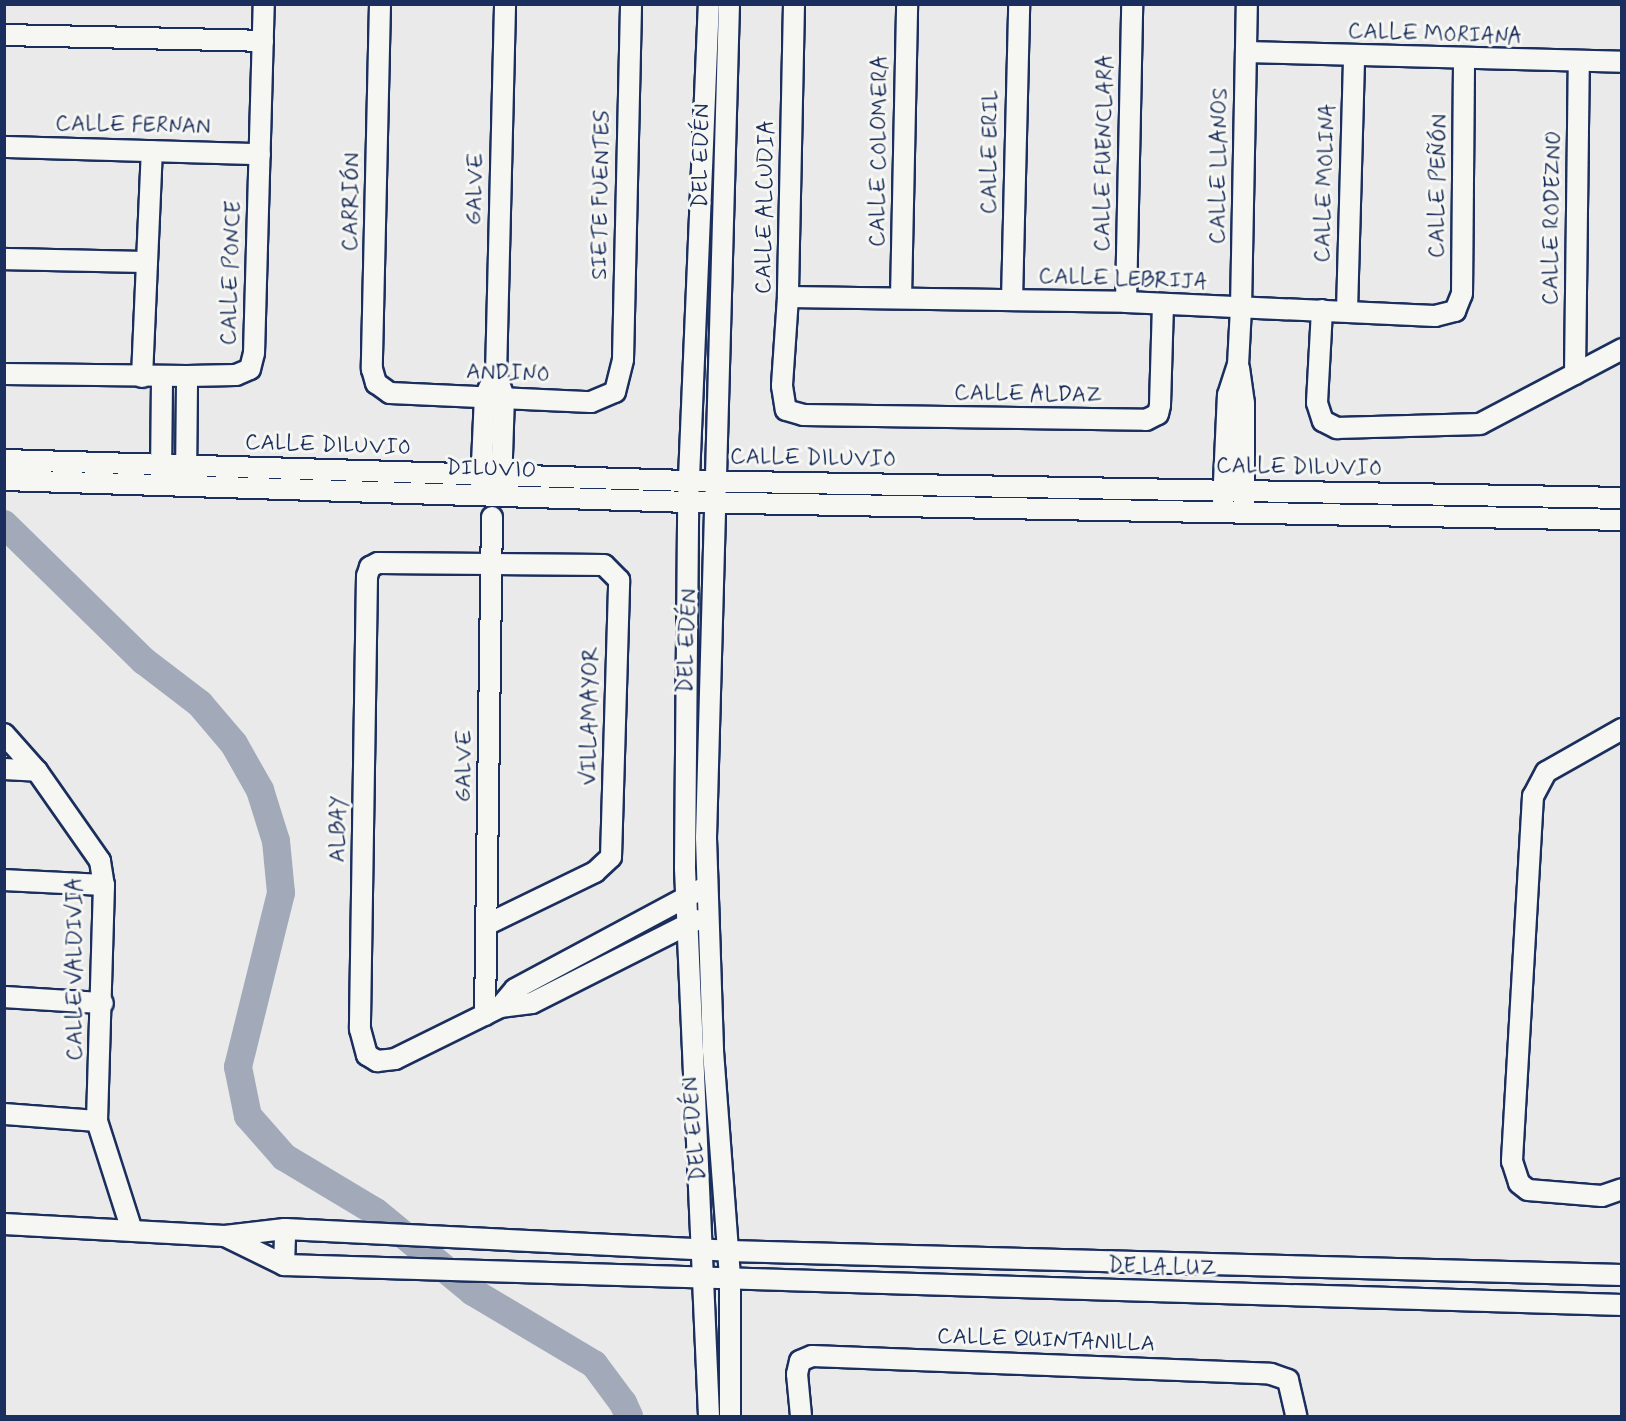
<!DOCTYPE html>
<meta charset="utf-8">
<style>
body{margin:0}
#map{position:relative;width:1626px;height:1421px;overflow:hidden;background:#e9eae9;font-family:Mynerve,sans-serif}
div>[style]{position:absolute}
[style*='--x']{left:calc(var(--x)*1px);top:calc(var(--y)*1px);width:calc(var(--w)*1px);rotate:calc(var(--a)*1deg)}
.river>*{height:28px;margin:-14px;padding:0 14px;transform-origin:14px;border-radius:14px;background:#a2aaba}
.roads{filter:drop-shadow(2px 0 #1b2f5e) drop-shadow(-2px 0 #1b2f5e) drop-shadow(0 2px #1b2f5e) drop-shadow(0 -2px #1b2f5e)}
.minor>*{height:20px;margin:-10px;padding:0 10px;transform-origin:10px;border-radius:10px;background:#f6f6f2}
span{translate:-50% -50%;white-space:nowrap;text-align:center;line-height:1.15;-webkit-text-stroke:6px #f6f6f2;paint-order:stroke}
.street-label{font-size:22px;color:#1b2f5e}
.frame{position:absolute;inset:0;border:6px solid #1b2f5e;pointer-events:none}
</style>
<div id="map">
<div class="river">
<div style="--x:4;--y:524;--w:196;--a:44.4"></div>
<div style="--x:144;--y:661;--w:71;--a:37.5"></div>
<div style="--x:200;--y:704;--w:52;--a:49.6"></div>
<div style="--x:234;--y:744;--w:53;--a:60.5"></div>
<div style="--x:260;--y:790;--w:53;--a:72.6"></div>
<div style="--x:276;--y:841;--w:52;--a:84.5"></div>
<div style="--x:281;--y:893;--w:179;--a:103.9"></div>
<div style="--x:238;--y:1067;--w:50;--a:78.5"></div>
<div style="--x:248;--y:1116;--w:55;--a:48.7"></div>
<div style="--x:284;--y:1157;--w:107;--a:30.9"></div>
<div style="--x:376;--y:1212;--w:126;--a:39.5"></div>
<div style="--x:473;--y:1292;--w:141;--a:30.8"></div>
<div style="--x:594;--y:1364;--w:49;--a:53.4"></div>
<div style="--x:623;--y:1403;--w:14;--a:65"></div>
</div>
<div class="roads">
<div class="minor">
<div style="--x:380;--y:4;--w:365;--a:91.3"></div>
<div style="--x:372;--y:369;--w:15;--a:74"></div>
<div style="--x:376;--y:383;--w:17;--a:36"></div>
<div style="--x:390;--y:393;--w:201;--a:2.6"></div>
<div style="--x:591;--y:402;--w:26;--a:-23"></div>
<div style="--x:615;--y:392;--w:34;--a:-76"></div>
<div style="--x:623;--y:359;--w:355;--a:-88.7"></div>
<div style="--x:729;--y:4;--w:834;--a:91.58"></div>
<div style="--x:706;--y:838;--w:213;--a:88.1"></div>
<div style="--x:713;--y:1051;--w:229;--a:85.7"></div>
<div style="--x:730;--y:1279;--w:137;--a:90"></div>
<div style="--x:794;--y:4;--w:293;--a:91.2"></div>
<div style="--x:788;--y:297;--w:89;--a:93.9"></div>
<div style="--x:782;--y:386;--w:24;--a:81"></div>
<div style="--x:786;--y:410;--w:18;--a:16"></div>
<div style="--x:803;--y:415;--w:343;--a:0.8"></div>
<div style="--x:1146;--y:420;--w:13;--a:-27"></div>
<div style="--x:1158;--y:414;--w:9;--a:-77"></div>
<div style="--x:1160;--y:405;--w:100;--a:-88.3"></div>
<div style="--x:4;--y:35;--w:259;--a:1.3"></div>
<div style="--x:1246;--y:52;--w:376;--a:1.5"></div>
<div style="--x:4;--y:147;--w:256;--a:1.6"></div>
<div style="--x:4;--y:259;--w:143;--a:1.2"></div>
<div style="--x:788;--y:297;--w:338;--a:0.8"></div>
<div style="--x:1126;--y:302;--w:309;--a:2.6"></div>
<div style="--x:1435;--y:316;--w:21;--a:-14"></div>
<div style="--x:1455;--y:311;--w:18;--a:-68"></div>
<div style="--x:1462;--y:294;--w:234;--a:-89.5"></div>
<div style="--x:901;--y:298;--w:294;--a:-88.8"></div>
<div style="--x:1012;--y:300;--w:296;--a:-88.6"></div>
<div style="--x:1126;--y:302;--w:298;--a:-88.8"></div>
<div style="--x:1322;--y:310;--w:93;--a:93.1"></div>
<div style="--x:1317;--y:403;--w:19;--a:72"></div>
<div style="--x:1323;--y:421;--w:16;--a:27"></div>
<div style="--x:1337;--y:428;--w:143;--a:-1.6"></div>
<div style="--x:1480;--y:424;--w:161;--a:-27.8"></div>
<div style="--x:1347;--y:311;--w:254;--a:-88.4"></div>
<div style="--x:1239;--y:368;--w:35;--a:82"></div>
<div style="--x:1244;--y:403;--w:100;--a:90"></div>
<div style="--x:4;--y:374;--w:183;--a:0.6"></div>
<div style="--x:187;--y:376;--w:49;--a:-1.2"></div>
<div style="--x:236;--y:375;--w:15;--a:-23"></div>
<div style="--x:250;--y:369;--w:16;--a:-76"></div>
<div style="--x:254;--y:353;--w:349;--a:-88.4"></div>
<div style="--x:1575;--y:374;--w:311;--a:-89.3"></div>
<div style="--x:142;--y:377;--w:226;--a:-87.5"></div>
<div style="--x:4;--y:460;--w:685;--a:1.76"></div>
<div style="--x:689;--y:481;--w:933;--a:1.04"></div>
<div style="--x:161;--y:476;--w:99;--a:-89.4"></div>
<div style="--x:186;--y:479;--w:103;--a:-89.4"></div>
<div style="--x:4;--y:480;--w:684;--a:1.84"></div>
<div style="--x:688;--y:502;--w:934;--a:1.1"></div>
<div style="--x:501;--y:486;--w:89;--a:-88.1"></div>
<div style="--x:504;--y:397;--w:23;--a:-110"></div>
<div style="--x:496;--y:375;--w:371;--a:-88.6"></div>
<div style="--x:481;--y:487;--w:90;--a:-87.5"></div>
<div style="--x:485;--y:397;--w:12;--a:-66"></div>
<div style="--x:1223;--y:504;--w:109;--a:-87.4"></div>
<div style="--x:1228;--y:395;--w:32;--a:-72"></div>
<div style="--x:1238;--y:365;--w:57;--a:-87"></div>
<div style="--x:1241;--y:308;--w:304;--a:-88.9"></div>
<div style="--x:1622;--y:729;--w:87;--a:150.5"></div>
<div style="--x:1546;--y:772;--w:27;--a:118"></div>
<div style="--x:1533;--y:796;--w:366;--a:93.3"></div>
<div style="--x:1512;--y:1161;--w:23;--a:72"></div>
<div style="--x:1519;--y:1183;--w:11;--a:38"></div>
<div style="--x:1528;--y:1190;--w:74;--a:4.6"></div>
<div style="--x:1602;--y:1196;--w:21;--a:-19"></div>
<div style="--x:4;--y:734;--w:50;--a:48.3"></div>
<div style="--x:37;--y:771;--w:110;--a:55"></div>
<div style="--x:100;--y:861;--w:24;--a:81"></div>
<div style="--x:104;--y:885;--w:236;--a:91.7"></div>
<div style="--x:97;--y:1121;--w:115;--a:72.3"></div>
<div style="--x:4;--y:769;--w:33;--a:3"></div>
<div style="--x:4;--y:880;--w:100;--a:2.9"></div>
<div style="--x:488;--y:924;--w:119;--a:-25.9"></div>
<div style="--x:595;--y:872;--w:22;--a:-43"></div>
<div style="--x:611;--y:857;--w:277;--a:-88.3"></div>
<div style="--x:619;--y:580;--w:21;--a:-135"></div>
<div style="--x:604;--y:565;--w:226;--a:-179.5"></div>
<div style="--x:378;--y:563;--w:9;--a:153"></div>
<div style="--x:370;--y:567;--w:9;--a:108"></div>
<div style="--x:367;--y:576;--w:453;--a:90.9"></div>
<div style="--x:360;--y:1029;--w:27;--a:75"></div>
<div style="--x:367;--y:1055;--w:12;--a:31"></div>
<div style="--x:377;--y:1061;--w:18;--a:-6"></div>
<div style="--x:395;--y:1059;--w:117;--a:-26.3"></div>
<div style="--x:500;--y:1007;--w:23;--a:-50"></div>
<div style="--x:515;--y:989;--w:218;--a:-28.2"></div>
<div style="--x:4;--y:997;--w:99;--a:3.5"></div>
<div style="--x:500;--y:1007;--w:32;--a:-7"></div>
<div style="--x:532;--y:1003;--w:184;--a:-26.8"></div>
<div style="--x:485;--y:1015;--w:498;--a:-89.2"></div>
<div style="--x:4;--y:1114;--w:93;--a:4.3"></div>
<div style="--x:4;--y:1224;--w:221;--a:3.1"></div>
<div style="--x:225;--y:1236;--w:60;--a:-6.7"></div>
<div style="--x:285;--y:1229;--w:445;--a:2.8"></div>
<div style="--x:729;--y:1251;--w:893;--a:1.54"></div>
<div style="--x:225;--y:1236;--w:66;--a:26.2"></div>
<div style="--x:284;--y:1265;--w:1339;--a:1.71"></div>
<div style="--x:284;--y:1265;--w:36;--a:-88"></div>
<div style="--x:709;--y:1416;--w:549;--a:-92.51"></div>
<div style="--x:685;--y:868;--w:366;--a:-89.5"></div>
<div style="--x:688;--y:502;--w:498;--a:-87.6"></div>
<div style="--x:801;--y:1416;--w:42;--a:-95.4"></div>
<div style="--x:797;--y:1374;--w:13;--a:-77"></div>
<div style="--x:800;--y:1361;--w:13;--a:-23"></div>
<div style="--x:812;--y:1356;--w:459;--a:2.2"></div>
<div style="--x:1271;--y:1374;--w:18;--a:19"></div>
<div style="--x:1288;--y:1380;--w:37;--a:77"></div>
</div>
</div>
<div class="street-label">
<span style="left:1435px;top:35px;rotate:2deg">CALLE MORIANA</span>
<span style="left:133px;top:126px;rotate:1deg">CALLE FERNAN</span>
<span style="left:880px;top:151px;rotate:-89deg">CALLE COLOMERA</span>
<span style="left:991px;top:152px;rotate:-89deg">CALLE ERIL</span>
<span style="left:1105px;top:153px;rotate:-89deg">CALLE FUENCLARA</span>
<span style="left:702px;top:156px;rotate:-89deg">DEL EDÉN</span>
<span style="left:1220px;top:166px;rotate:-89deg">CALLE LLANOS</span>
<span style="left:1326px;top:183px;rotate:-88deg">CALLE MOLINA</span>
<span style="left:1439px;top:186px;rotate:-89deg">CALLE PEÑÓN</span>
<span style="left:476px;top:189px;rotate:-88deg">GALVE</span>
<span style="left:602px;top:195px;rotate:-89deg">SIETE FUENTES</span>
<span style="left:352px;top:202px;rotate:-89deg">CARRIÓN</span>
<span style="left:766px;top:207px;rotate:-89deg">CALLE ALCUDIA</span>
<span style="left:1553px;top:218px;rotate:-89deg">CALLE RODEZNO</span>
<span style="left:232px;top:273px;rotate:-88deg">CALLE PONCE</span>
<span style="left:1123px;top:280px;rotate:2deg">CALLE LEBRIJA</span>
<span style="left:508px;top:374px;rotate:2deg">ANDINO</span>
<span style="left:1028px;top:395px;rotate:1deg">CALLE ALDAZ</span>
<span style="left:328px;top:446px;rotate:2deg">CALLE DILUVIO</span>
<span style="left:813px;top:459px;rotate:1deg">CALLE DILUVIO</span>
<span style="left:1299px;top:468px;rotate:1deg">CALLE DILUVIO</span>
<span style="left:491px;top:470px;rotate:2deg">DILUVIO</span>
<span style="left:688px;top:641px;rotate:-88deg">DEL EDÉN</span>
<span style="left:591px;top:716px;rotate:-89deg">VILLAMAYOR</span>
<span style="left:465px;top:766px;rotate:-89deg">GALVE</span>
<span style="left:339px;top:829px;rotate:-89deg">ALBAY</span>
<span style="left:76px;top:969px;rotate:-90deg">CALLE VALDIVIA</span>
<span style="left:695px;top:1129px;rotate:-95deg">DEL EDÉN</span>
<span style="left:1162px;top:1268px;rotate:2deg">DE LA LUZ</span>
<span style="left:1046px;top:1341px;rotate:2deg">CALLE QUINTANILLA</span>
</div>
<div class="frame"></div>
</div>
